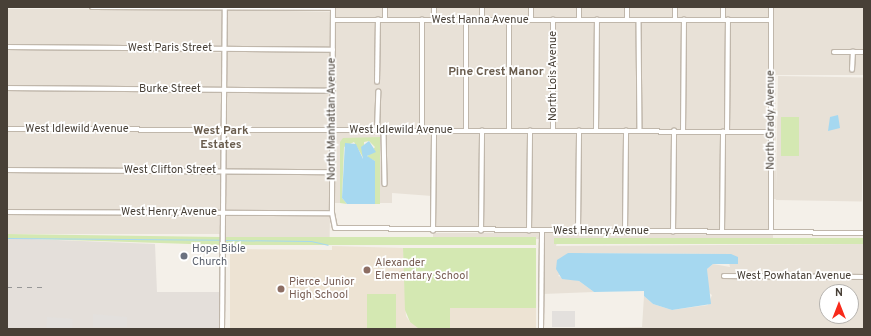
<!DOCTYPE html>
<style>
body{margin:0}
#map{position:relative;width:871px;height:336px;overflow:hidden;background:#f4f0e9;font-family:Overpass,sans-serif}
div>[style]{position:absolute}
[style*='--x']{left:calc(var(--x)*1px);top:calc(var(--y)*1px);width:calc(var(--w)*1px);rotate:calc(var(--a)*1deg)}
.residential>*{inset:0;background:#e8e1d7;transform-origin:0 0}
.industrial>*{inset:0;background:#e4dfda}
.education>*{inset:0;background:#ede3d3;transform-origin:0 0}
.green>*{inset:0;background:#d4e8b2;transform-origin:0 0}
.parking>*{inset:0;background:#e3e0dd;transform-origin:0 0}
.water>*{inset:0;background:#a6d8f0}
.stream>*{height:1px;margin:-0.5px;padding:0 0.5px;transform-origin:0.5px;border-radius:0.5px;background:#a6d8f0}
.roads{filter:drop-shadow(1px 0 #c0b7ab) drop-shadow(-1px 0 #c0b7ab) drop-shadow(0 1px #c0b7ab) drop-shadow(0 -1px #c0b7ab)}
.minor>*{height:3.5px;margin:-1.75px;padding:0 1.75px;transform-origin:1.75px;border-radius:1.75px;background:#fff}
.tertiary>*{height:4px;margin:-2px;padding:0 2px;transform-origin:2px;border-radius:2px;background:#fff}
.rail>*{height:1px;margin-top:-0.5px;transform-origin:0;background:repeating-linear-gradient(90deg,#979797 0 5px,transparent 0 10px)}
.dots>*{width:11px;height:11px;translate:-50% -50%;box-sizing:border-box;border:2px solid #fff;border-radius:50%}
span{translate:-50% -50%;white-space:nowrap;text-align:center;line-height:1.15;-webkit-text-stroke:3.5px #fff;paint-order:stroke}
.street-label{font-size:11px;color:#484037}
.worship-label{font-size:11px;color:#5b616d}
.left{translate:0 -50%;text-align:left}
.education-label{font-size:11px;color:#785e54}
.neighbourhood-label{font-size:12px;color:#6a5d4e;font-weight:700}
.frame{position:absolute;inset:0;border:8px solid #484037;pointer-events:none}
.north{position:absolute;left:819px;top:284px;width:40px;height:40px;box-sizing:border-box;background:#fff;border:1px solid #b6b3af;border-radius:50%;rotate:0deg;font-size:11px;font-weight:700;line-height:16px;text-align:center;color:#484037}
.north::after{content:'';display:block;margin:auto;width:14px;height:18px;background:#f82a1b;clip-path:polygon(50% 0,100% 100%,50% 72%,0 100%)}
</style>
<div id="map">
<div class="residential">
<div style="left:335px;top:7px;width:48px;height:11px"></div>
<div style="left:387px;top:7px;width:45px;height:11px"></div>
<div style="left:436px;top:7px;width:44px;height:11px"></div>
<div style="left:484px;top:7px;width:45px;height:11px"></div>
<div style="left:533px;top:7px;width:44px;height:11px"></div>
<div style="left:581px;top:7px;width:44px;height:11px"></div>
<div style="left:629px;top:7px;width:44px;height:11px"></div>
<div style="left:677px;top:7px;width:44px;height:11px"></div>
<div style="left:725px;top:7px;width:44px;height:11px"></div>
<div style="clip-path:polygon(773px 7px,864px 7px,864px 49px,832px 50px,832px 54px,851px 54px,851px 72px,854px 72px,854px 54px,864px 54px,864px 75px,776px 75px,776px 199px,773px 199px)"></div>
<div style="left:7px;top:9px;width:216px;height:36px"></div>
<div style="left:226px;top:10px;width:105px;height:37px;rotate:1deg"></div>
<div style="clip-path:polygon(335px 22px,376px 22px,376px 84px,379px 85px,380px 22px,420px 22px,420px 128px,379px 128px,380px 90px,376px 90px,375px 128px,334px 128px)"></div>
<div style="left:424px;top:22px;width:40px;height:106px"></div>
<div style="left:468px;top:22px;width:40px;height:107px"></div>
<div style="left:511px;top:22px;width:40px;height:107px"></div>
<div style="left:555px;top:22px;width:40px;height:107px"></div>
<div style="left:599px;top:22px;width:38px;height:107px"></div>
<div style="left:641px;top:22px;width:41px;height:107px"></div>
<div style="left:686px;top:22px;width:40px;height:107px"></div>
<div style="left:730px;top:22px;width:39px;height:108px;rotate:1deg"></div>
<div style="left:7px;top:49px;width:215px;height:36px;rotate:1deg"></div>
<div style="left:226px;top:51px;width:105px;height:36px;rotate:1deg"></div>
<div style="left:778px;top:76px;width:86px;height:124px;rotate:1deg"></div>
<div style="left:7px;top:90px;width:215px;height:37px"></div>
<div style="left:226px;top:91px;width:105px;height:37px;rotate:1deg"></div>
<div style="left:7px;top:131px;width:215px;height:37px"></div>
<div style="left:226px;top:132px;width:104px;height:37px"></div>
<div style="clip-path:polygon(334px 132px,383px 132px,384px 186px,387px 186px,386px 132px,432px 133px,432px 196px,392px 193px,392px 203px,380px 203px,380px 137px,340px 142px,340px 203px,334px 203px)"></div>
<div style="left:436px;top:133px;width:44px;height:96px"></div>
<div style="left:484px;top:133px;width:44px;height:96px"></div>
<div style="left:532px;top:133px;width:45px;height:96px"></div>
<div style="left:580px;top:133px;width:44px;height:96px"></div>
<div style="left:628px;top:133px;width:44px;height:96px;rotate:1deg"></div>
<div style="left:676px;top:134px;width:45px;height:96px"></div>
<div style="left:724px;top:134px;width:46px;height:96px"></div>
<div style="left:7px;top:172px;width:214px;height:38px"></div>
<div style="left:225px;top:173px;width:105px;height:37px;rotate:1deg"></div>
<div style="left:7px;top:214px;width:214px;height:20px"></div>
<div style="left:225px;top:214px;width:105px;height:23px;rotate:1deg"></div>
<div style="clip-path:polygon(433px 233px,540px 233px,540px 239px,433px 240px)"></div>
<div style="clip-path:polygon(evenodd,544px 233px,773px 235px,773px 238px,558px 239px,556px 246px,864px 244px,864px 274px,722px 274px,722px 278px,864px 279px,864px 329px,544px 329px,642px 327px,644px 296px,653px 304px,672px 310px,708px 305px,712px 295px,708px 292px,707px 269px,713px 264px,730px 267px,727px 254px,583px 253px,558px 276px,579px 281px,594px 292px,543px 294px,544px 233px,827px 292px,851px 292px,851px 316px,827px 316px,827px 292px)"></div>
</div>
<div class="industrial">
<div style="clip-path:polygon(7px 238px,155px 244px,157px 292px,221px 292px,221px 329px,7px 329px)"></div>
</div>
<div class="education">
<div style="clip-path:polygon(332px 246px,403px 248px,406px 316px,410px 322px,423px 329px,230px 329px,230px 249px,332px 250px)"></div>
<div style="left:450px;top:308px;width:86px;height:21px"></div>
</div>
<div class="green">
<div style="left:781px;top:117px;width:18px;height:39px"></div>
<div style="clip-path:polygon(380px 137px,380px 204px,375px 204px,375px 161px,367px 157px,375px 147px,369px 141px,364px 142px,364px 159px,354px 142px,344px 147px,342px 198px,347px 204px,340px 203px,340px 142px,343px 138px)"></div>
<div style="clip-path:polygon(7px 234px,221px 237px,221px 245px,7px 238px)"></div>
<div style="left:225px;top:237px;width:311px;height:8px"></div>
<div style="left:864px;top:238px;width:6px;height:310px;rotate:90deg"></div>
<div style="clip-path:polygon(403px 248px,536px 248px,536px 308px,450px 308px,450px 329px,418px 328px,410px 322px,405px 310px)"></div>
<div style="left:396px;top:294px;width:35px;height:29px;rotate:90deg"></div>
</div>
<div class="parking">
<div style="left:552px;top:311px;width:23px;height:16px"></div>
<div style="clip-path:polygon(93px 314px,127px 317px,127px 327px,93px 327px)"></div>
<div style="left:47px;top:317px;width:26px;height:11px;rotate:4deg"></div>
</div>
<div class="water">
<div style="clip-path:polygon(838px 115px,840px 128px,828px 131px,830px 117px)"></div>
<div style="clip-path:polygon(369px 141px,376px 152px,367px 156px,375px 161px,375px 204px,347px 204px,342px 198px,345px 143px,356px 144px,363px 159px,361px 147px)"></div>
<div style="clip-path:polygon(568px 253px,731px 254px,738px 257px,738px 264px,713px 264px,707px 269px,711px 304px,672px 310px,653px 304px,644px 296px,644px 291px,594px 292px,579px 281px,562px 279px,556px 269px,557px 260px)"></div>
</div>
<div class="stream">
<div style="--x:7;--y:238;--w:213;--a:0.5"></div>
<div style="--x:224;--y:240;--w:87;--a:0.7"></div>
<div style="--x:311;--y:241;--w:17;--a:13"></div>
</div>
<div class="roads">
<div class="minor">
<div style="--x:92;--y:7;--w:241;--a:0.2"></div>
<div style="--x:333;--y:20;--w:438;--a:0"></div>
<div style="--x:385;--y:20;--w:13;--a:-90"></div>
<div style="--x:434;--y:20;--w:13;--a:-90"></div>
<div style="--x:482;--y:20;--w:13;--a:-90"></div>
<div style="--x:531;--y:20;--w:13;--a:-90"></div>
<div style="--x:579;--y:20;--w:13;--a:-90"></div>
<div style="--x:627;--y:20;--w:13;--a:-90"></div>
<div style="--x:639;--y:20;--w:111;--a:89.5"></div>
<div style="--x:675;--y:20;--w:13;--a:-90"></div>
<div style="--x:723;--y:20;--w:13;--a:-90"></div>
<div style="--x:7;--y:47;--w:326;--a:0.5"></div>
<div style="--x:834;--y:52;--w:30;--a:0"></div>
<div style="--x:852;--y:70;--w:18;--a:-87"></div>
<div style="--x:377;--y:82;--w:62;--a:-89.1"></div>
<div style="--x:7;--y:88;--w:326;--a:0.5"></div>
<div style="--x:7;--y:129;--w:764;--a:0.22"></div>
<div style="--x:377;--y:130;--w:38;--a:-88"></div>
<div style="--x:384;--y:130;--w:54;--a:88.9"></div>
<div style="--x:422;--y:130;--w:110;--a:-90"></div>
<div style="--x:466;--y:131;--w:111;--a:-90"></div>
<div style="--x:509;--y:131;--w:111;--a:-90"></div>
<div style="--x:553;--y:131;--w:111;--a:-90"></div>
<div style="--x:596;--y:131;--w:111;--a:-89.5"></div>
<div style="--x:683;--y:132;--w:112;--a:-89.5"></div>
<div style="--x:727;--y:132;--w:112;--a:-89.5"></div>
<div style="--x:7;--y:170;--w:325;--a:0.4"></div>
<div style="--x:7;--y:212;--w:325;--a:0.2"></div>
<div style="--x:433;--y:231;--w:101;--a:-89.4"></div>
<div style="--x:481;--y:231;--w:100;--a:-89.4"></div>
<div style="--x:529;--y:231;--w:100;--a:-89.4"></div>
<div style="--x:578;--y:231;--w:100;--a:-89.4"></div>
<div style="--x:625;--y:232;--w:101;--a:-89.4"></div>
<div style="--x:673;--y:232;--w:101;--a:-89.4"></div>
<div style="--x:722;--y:232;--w:100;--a:-89.4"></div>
<div style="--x:771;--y:232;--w:225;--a:-90"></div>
<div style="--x:724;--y:276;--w:140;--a:0.4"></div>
</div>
<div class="tertiary">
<div style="--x:333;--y:7;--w:206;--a:90.3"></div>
<div style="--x:332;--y:213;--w:15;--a:79"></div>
<div style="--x:335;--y:228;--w:529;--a:0.54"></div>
<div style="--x:222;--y:329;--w:322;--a:-89.5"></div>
<div style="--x:541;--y:329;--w:98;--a:-89.4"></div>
</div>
</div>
<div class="rail">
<div style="--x:7;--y:287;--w:38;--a:0"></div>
</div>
<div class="dots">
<div style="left:184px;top:256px;background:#6b7280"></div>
<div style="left:367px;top:270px;background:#8d6e63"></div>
<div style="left:281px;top:289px;background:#8d6e63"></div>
</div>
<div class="street-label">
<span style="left:480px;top:20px">West Hanna Avenue</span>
<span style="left:170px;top:48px">West Paris Street</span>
<span style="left:553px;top:76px;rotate:-90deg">North Lois Avenue</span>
<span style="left:170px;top:89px">Burke Street</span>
<span style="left:332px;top:119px;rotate:-90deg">North Manhattan Avenue</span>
<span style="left:771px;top:120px;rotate:-90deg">North Grady Avenue</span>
<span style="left:77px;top:129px">West Idlewild Avenue</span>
<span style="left:401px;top:130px">West Idlewild Avenue</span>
<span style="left:170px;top:170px">West Clifton Street</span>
<span style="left:169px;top:212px">West Henry Avenue</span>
<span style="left:601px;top:231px">West Henry Avenue</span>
<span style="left:794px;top:276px">West Powhatan Avenue</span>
</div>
<div class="worship-label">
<span class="left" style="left:192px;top:256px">Hope Bible<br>Church</span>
</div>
<div class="education-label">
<span class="left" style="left:375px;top:270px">Alexander<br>Elementary School</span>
<span class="left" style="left:289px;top:289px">Pierce Junior<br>High School</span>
</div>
<div class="neighbourhood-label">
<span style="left:496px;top:73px">Pine Crest Manor</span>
<span style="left:221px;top:139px">West Park<br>Estates</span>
</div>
<div class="frame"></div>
<div class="north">N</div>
</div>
